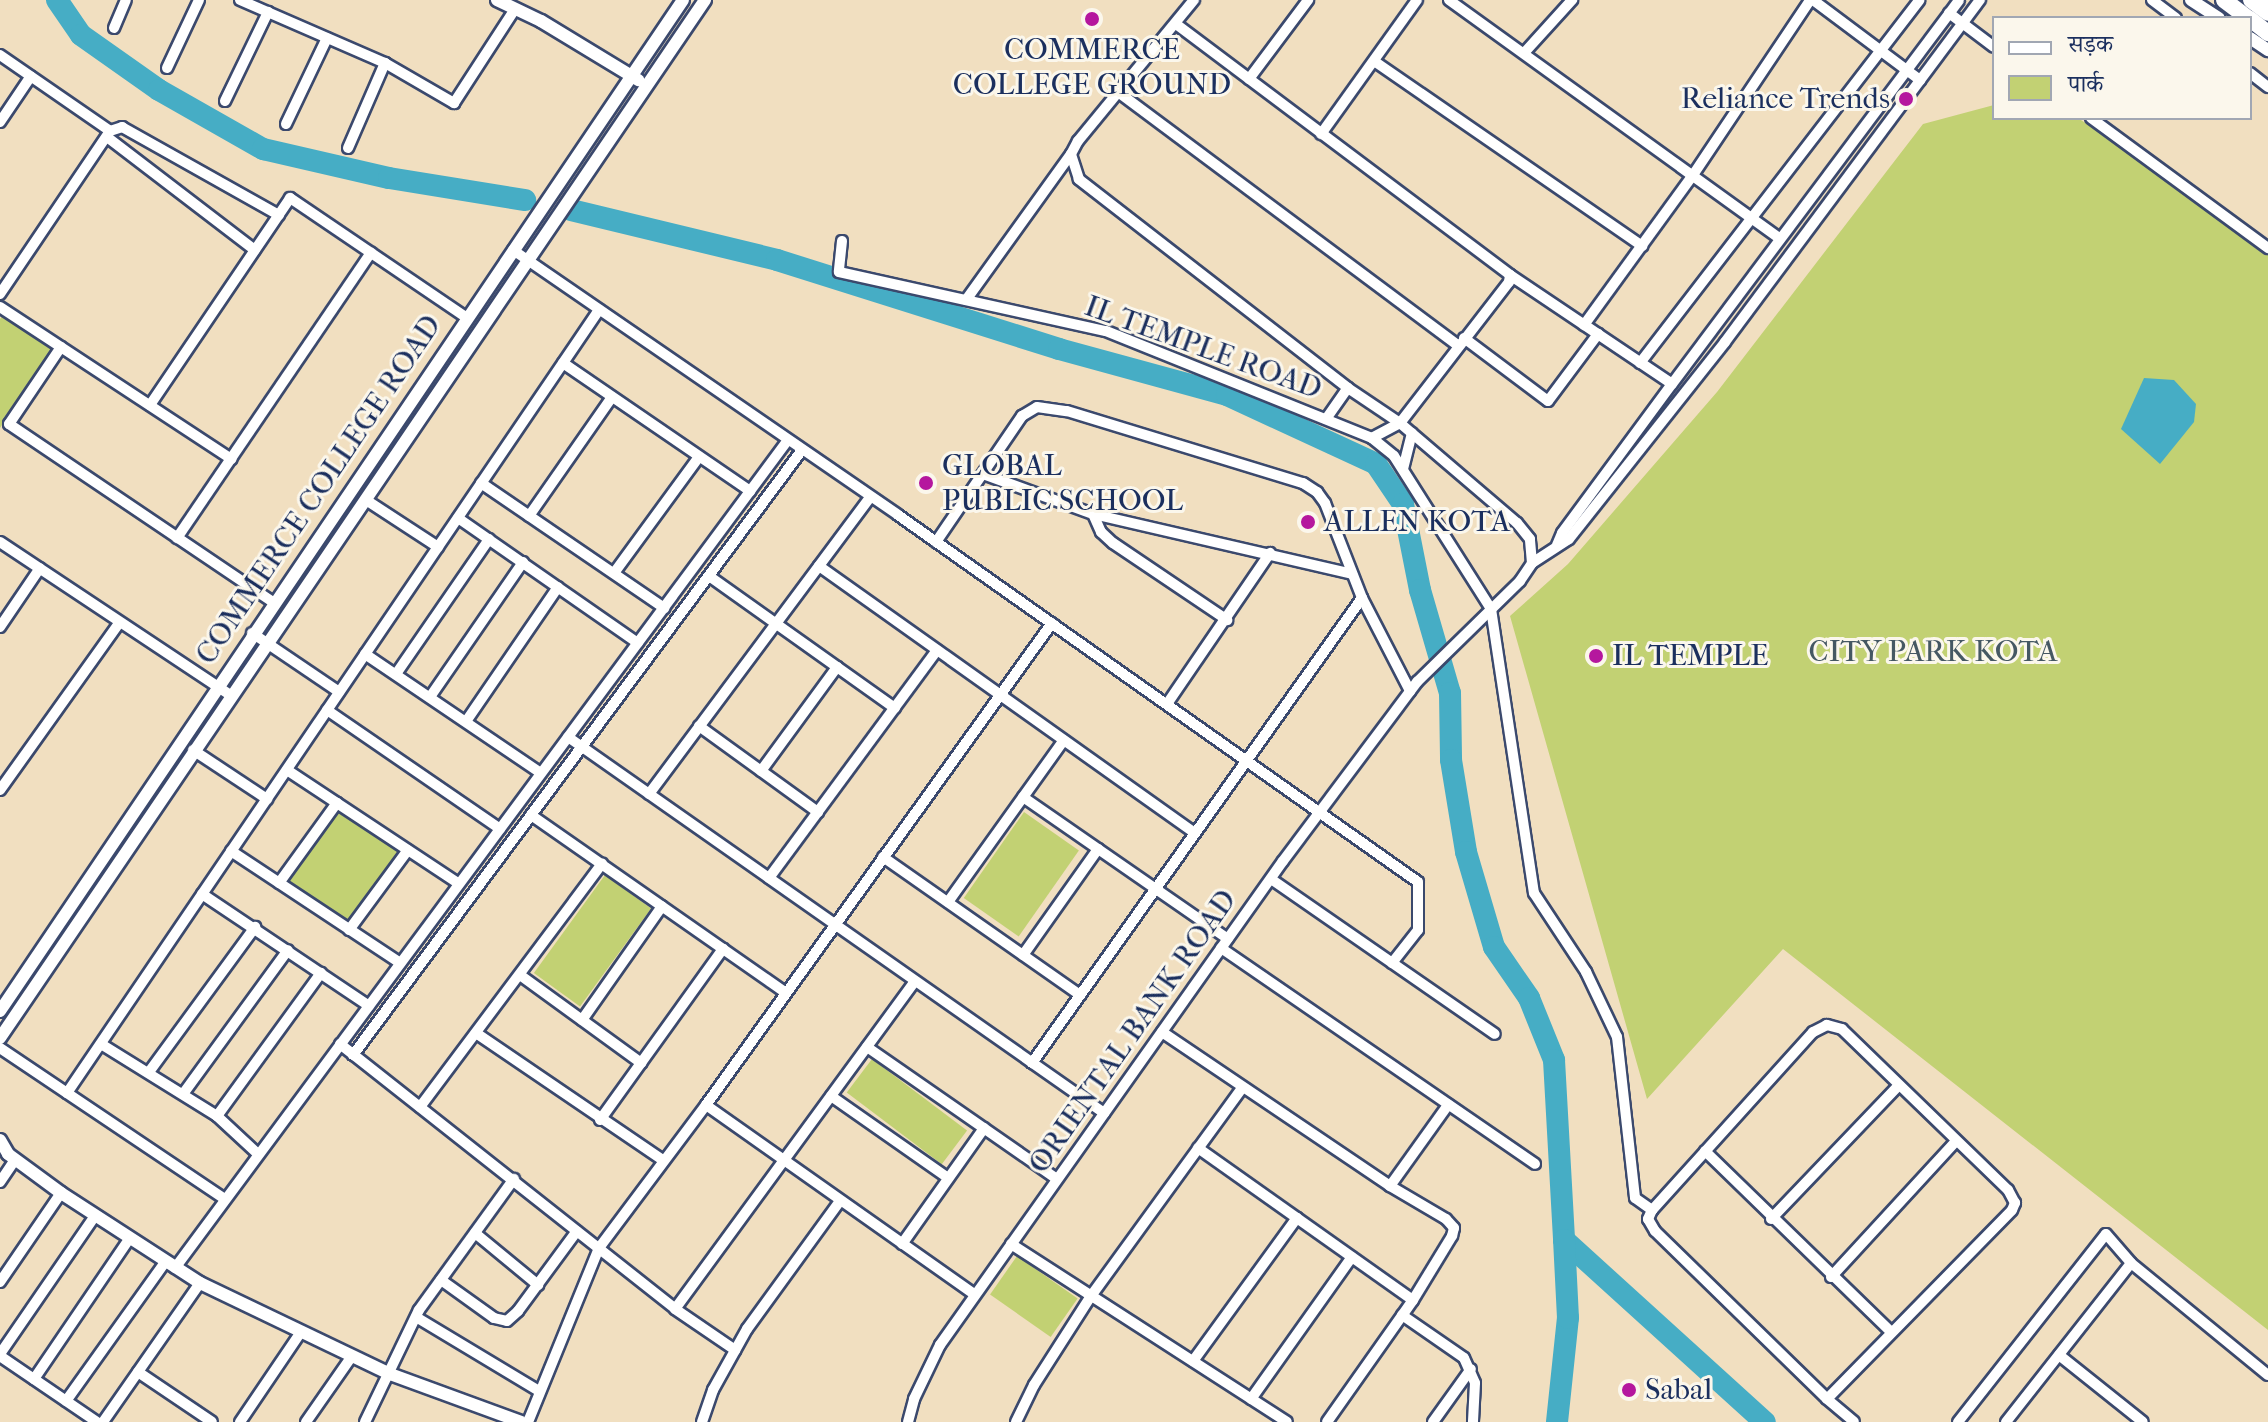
<!DOCTYPE html>
<meta charset="utf-8">
<style>
body{margin:0}
#map{position:relative;width:2268px;height:1422px;overflow:hidden;background:#f1dfc0;font-family:"IM FELL French Canon","Noto Serif Devanagari",serif}
div>[style]{position:absolute}
[style*='--x']{left:calc(var(--x)*1px);top:calc(var(--y)*1px);width:calc(var(--w)*1px);rotate:calc(var(--a)*1deg)}
.green>*{inset:0;background:#c2d173;transform-origin:0 0}
.water>*{inset:0;background:#46adc5}
.river>*{height:22px;margin:-11px;padding:0 11px;transform-origin:11px;border-radius:11px;background:#46adc5}
.roads{filter:drop-shadow(2px 0 #3b496d) drop-shadow(-2px 0 #3b496d) drop-shadow(0 2px #3b496d) drop-shadow(0 -2px #3b496d)}
.minor>*{height:10px;margin:-5px;padding:0 5px;transform-origin:5px;border-radius:5px;background:#fff}
.tertiary>*{height:12px;margin:-6px;padding:0 6px;transform-origin:6px;border-radius:6px;background:#fff}
.primary>*{height:16px;margin:-8px;padding:0 8px;transform-origin:8px;border-radius:8px;background:#fff}
.dots>*{width:22px;height:22px;translate:-50% -50%;box-sizing:border-box;border:4px solid #fbf7ec;border-radius:50%}
span{translate:-50% -50%;white-space:nowrap;text-align:center;line-height:1.15;-webkit-text-stroke:6px #fbf7ec;paint-order:stroke}
.poi-label{font-size:30px;color:#1b2f5e}
.right{translate:-100% -50%;text-align:right}
.left{translate:0 -50%;text-align:left}
.street-label{font-size:30px;color:#1b2f5e}
.park-label{font-size:30px;color:#455863}
.legend{position:absolute;left:1992px;top:16px;width:260px;height:104px;box-sizing:border-box;background:#fbf7ec;border:2px solid #a1a7b3;margin:0;padding:10px 14px;list-style:none;font-size:24px;color:#1b2f5e}
.legend li{display:flex;align-items:center;gap:16px;height:40px}
.legend b{width:40px;border:2px solid #a1a7b3}
</style>
<div id="map">
<div class="green">
<div style="clip-path:polygon(1994px 105px,1994px 118px,2078px 118px,2268px 246px,2268px 1330px,1783px 949px,1647px 1099px,1510px 616px,1568px 564px,1717px 392px,1923px 124px)"></div>
<div style="clip-path:polygon(3px 315px,53px 349px,0 428px,0 319px)"></div>
<div style="left:338px;top:809px;width:74px;height:87px;rotate:35deg"></div>
<div style="left:1024px;top:812px;width:67px;height:105px;rotate:35deg"></div>
<div style="left:605px;top:875px;width:57px;height:121px;rotate:36deg"></div>
<div style="left:872px;top:1059px;width:119px;height:42px;rotate:37deg"></div>
<div style="left:1017px;top:1256px;width:74px;height:47px;rotate:35deg"></div>
</div>
<div class="water">
<div style="clip-path:polygon(2144px 378px,2174px 380px,2196px 404px,2194px 422px,2160px 464px,2121px 429px)"></div>
</div>
<div class="river">
<div style="--x:57;--y:0;--w:42;--a:55.6"></div>
<div style="--x:81;--y:35;--w:95;--a:35.2"></div>
<div style="--x:159;--y:90;--w:120;--a:29.6"></div>
<div style="--x:263;--y:149;--w:129;--a:13"></div>
<div style="--x:389;--y:178;--w:138;--a:9.2"></div>
<div style="--x:571;--y:210;--w:212;--a:13.6"></div>
<div style="--x:777;--y:260;--w:296;--a:17.5"></div>
<div style="--x:1059;--y:349;--w:174;--a:15.3"></div>
<div style="--x:1227;--y:395;--w:164;--a:24.8"></div>
<div style="--x:1376;--y:464;--w:48;--a:56"></div>
<div style="--x:1403;--y:504;--w:88;--a:78.8"></div>
<div style="--x:1420;--y:590;--w:107;--a:73.8"></div>
<div style="--x:1450;--y:693;--w:67;--a:89.1"></div>
<div style="--x:1451;--y:760;--w:93;--a:80.7"></div>
<div style="--x:1466;--y:852;--w:99;--a:73.6"></div>
<div style="--x:1494;--y:947;--w:62;--a:55.5"></div>
<div style="--x:1529;--y:998;--w:67;--a:68"></div>
<div style="--x:1554;--y:1060;--w:180;--a:86.8"></div>
<div style="--x:1564;--y:1240;--w:271;--a:42.2"></div>
<div style="--x:1557;--y:1422;--w:105;--a:-84"></div>
<div style="--x:1568;--y:1318;--w:78;--a:-92.9"></div>
</div>
<div class="roads">
<div class="minor">
<div style="--x:240;--y:0;--w:158;--a:23.5"></div>
<div style="--x:385;--y:63;--w:80;--a:30.1"></div>
<div style="--x:454;--y:103;--w:112;--a:-57"></div>
<div style="--x:1449;--y:0;--w:408;--a:35.8"></div>
<div style="--x:1813;--y:0;--w:134;--a:36.8"></div>
<div style="--x:2152;--y:0;--w:30;--a:37"></div>
<div style="--x:1949;--y:13;--w:56;--a:37.1"></div>
<div style="--x:1176;--y:24;--w:418;--a:36.9"></div>
<div style="--x:1510;--y:275;--w:7;--a:98"></div>
<div style="--x:1509;--y:282;--w:178;--a:127.7"></div>
<div style="--x:1400;--y:423;--w:32;--a:152"></div>
<div style="--x:114;--y:28;--w:30;--a:-67"></div>
<div style="--x:1524;--y:53;--w:72;--a:-47.8"></div>
<div style="--x:0;--y:55;--w:134;--a:34.6"></div>
<div style="--x:1374;--y:61;--w:326;--a:34.6"></div>
<div style="--x:167;--y:68;--w:75;--a:-64.8"></div>
<div style="--x:2250;--y:73;--w:23;--a:38"></div>
<div style="--x:1249;--y:79;--w:99;--a:-53.2"></div>
<div style="--x:1118;--y:92;--w:424;--a:36.7"></div>
<div style="--x:225;--y:101;--w:99;--a:-64.2"></div>
<div style="--x:2091;--y:118;--w:220;--a:36.3"></div>
<div style="--x:0;--y:122;--w:55;--a:-56"></div>
<div style="--x:286;--y:124;--w:95;--a:-64.5"></div>
<div style="--x:1321;--y:134;--w:165;--a:-54.4"></div>
<div style="--x:107;--y:137;--w:186;--a:37.4"></div>
<div style="--x:348;--y:148;--w:93;--a:-66.5"></div>
<div style="--x:842;--y:241;--w:31;--a:96"></div>
<div style="--x:839;--y:272;--w:273;--a:12.5"></div>
<div style="--x:1106;--y:331;--w:287;--a:21.9"></div>
<div style="--x:1372;--y:438;--w:28;--a:39"></div>
<div style="--x:1394;--y:456;--w:181;--a:57.6"></div>
<div style="--x:1491;--y:609;--w:287;--a:81.4"></div>
<div style="--x:1534;--y:893;--w:95;--a:56.6"></div>
<div style="--x:1586;--y:972;--w:72;--a:64.5"></div>
<div style="--x:1617;--y:1037;--w:162;--a:83.6"></div>
<div style="--x:1635;--y:1198;--w:21;--a:35"></div>
<div style="--x:513;--y:250;--w:467;--a:34.5"></div>
<div style="--x:898;--y:515;--w:636;--a:35.21"></div>
<div style="--x:1418;--y:882;--w:48;--a:90"></div>
<div style="--x:1418;--y:930;--w:42;--a:128.2"></div>
<div style="--x:1510;--y:275;--w:195;--a:33.9"></div>
<div style="--x:0;--y:294;--w:197;--a:-56"></div>
<div style="--x:110;--y:131;--w:13;--a:-18"></div>
<div style="--x:122;--y:127;--w:180;--a:29.3"></div>
<div style="--x:966;--y:300;--w:180;--a:-54.3"></div>
<div style="--x:0;--y:307;--w:277;--a:33.3"></div>
<div style="--x:1584;--y:325;--w:185;--a:-54"></div>
<div style="--x:1693;--y:175;--w:211;--a:-56.2"></div>
<div style="--x:1464;--y:338;--w:105;--a:36.9"></div>
<div style="--x:1548;--y:401;--w:84;--a:-53.3"></div>
<div style="--x:61;--y:347;--w:93;--a:124"></div>
<div style="--x:9;--y:424;--w:318;--a:34"></div>
<div style="--x:563;--y:363;--w:227;--a:34.4"></div>
<div style="--x:1640;--y:363;--w:458;--a:-52.4"></div>
<div style="--x:150;--y:405;--w:250;--a:-55.9"></div>
<div style="--x:290;--y:198;--w:214;--a:34.1"></div>
<div style="--x:1326;--y:419;--w:38;--a:-55"></div>
<div style="--x:1403;--y:469;--w:37;--a:-76"></div>
<div style="--x:983;--y:474;--w:117;--a:20"></div>
<div style="--x:1093;--y:514;--w:266;--a:13"></div>
<div style="--x:481;--y:483;--w:222;--a:34.3"></div>
<div style="--x:366;--y:500;--w:86;--a:33.1"></div>
<div style="--x:1093;--y:514;--w:20;--a:66"></div>
<div style="--x:1101;--y:532;--w:16;--a:43"></div>
<div style="--x:1113;--y:543;--w:138;--a:34"></div>
<div style="--x:529;--y:516;--w:145;--a:-55.1"></div>
<div style="--x:458;--y:518;--w:219;--a:34.8"></div>
<div style="--x:177;--y:538;--w:345;--a:-55.8"></div>
<div style="--x:0;--y:542;--w:276;--a:33.6"></div>
<div style="--x:936;--y:542;--w:153;--a:-55.7"></div>
<div style="--x:1022;--y:416;--w:17;--a:-31"></div>
<div style="--x:1037;--y:407;--w:30;--a:8"></div>
<div style="--x:1067;--y:411;--w:247;--a:17"></div>
<div style="--x:1303;--y:483;--w:17;--a:33"></div>
<div style="--x:1317;--y:492;--w:14;--a:54"></div>
<div style="--x:1325;--y:503;--w:102;--a:68.7"></div>
<div style="--x:1362;--y:598;--w:105;--a:62.7"></div>
<div style="--x:1557;--y:545;--w:13;--a:-67"></div>
<div style="--x:1562;--y:533;--w:185;--a:-53.6"></div>
<div style="--x:1672;--y:384;--w:479;--a:-53.2"></div>
<div style="--x:1532;--y:563;--w:44;--a:-33"></div>
<div style="--x:1569;--y:539;--w:251;--a:-51.6"></div>
<div style="--x:1725;--y:342;--w:427;--a:-53.3"></div>
<div style="--x:819;--y:566;--w:461;--a:35.4"></div>
<div style="--x:614;--y:573;--w:144;--a:-53.8"></div>
<div style="--x:709;--y:576;--w:228;--a:35.4"></div>
<div style="--x:0;--y:627;--w:71;--a:-55.9"></div>
<div style="--x:252;--y:633;--w:105;--a:34.1"></div>
<div style="--x:365;--y:654;--w:212;--a:34.1"></div>
<div style="--x:396;--y:674;--w:164;--a:-55.4"></div>
<div style="--x:430;--y:697;--w:164;--a:-55.4"></div>
<div style="--x:1167;--y:704;--w:183;--a:-55.7"></div>
<div style="--x:327;--y:710;--w:210;--a:34.5"></div>
<div style="--x:467;--y:720;--w:161;--a:-55.6"></div>
<div style="--x:699;--y:726;--w:147;--a:35.9"></div>
<div style="--x:568;--y:737;--w:655;--a:35.05"></div>
<div style="--x:193;--y:750;--w:89;--a:33.5"></div>
<div style="--x:287;--y:770;--w:206;--a:33.5"></div>
<div style="--x:761;--y:771;--w:129;--a:-53.8"></div>
<div style="--x:0;--y:790;--w:206;--a:-54.5"></div>
<div style="--x:649;--y:794;--w:370;--a:-53.3"></div>
<div style="--x:1023;--y:797;--w:249;--a:34.7"></div>
<div style="--x:531;--y:815;--w:310;--a:34.9"></div>
<div style="--x:231;--y:851;--w:203;--a:33.5"></div>
<div style="--x:883;--y:857;--w:241;--a:35"></div>
<div style="--x:769;--y:878;--w:283;--a:-53.6"></div>
<div style="--x:1271;--y:879;--w:272;--a:34.7"></div>
<div style="--x:279;--y:883;--w:99;--a:-54.1"></div>
<div style="--x:202;--y:894;--w:201;--a:33.8"></div>
<div style="--x:948;--y:902;--w:199;--a:-54.4"></div>
<div style="--x:349;--y:930;--w:99;--a:-53.6"></div>
<div style="--x:1221;--y:948;--w:381;--a:34.5"></div>
<div style="--x:1023;--y:955;--w:130;--a:-54.7"></div>
<div style="--x:520;--y:975;--w:150;--a:36"></div>
<div style="--x:582;--y:1020;--w:139;--a:-54.9"></div>
<div style="--x:1162;--y:1032;--w:275;--a:34"></div>
<div style="--x:1390;--y:1186;--w:65;--a:30.5"></div>
<div style="--x:1446;--y:1219;--w:12;--a:48"></div>
<div style="--x:1454;--y:1228;--w:8;--a:104"></div>
<div style="--x:1452;--y:1236;--w:75;--a:121.4"></div>
<div style="--x:1413;--y:1300;--w:149;--a:125.2"></div>
<div style="--x:476;--y:1033;--w:226;--a:34.2"></div>
<div style="--x:101;--y:1044;--w:137;--a:31.8"></div>
<div style="--x:217;--y:1116;--w:56;--a:42.8"></div>
<div style="--x:340;--y:1044;--w:427;--a:38.3"></div>
<div style="--x:675;--y:1309;--w:73;--a:34.3"></div>
<div style="--x:867;--y:1047;--w:231;--a:34.8"></div>
<div style="--x:0;--y:1048;--w:271;--a:33.9"></div>
<div style="--x:353;--y:1055;--w:753;--a:-53.42"></div>
<div style="--x:1032;--y:1063;--w:570;--a:-54.64"></div>
<div style="--x:149;--y:1072;--w:180;--a:-53.8"></div>
<div style="--x:67;--y:1093;--w:947;--a:-55.81"></div>
<div style="--x:183;--y:1094;--w:178;--a:-53.9"></div>
<div style="--x:831;--y:1096;--w:143;--a:35"></div>
<div style="--x:706;--y:1105;--w:329;--a:35.2"></div>
<div style="--x:420;--y:1107;--w:304;--a:-53.2"></div>
<div style="--x:217;--y:1116;--w:177;--a:-54"></div>
<div style="--x:600;--y:1120;--w:211;--a:-54.3"></div>
<div style="--x:1198;--y:1148;--w:263;--a:35.3"></div>
<div style="--x:1705;--y:1151;--w:258;--a:44.2"></div>
<div style="--x:0;--y:1182;--w:27;--a:-56"></div>
<div style="--x:1390;--y:1186;--w:100;--a:-54.4"></div>
<div style="--x:1771;--y:1219;--w:184;--a:-46.3"></div>
<div style="--x:475;--y:1233;--w:82;--a:39.5"></div>
<div style="--x:902;--y:1244;--w:142;--a:-54.7"></div>
<div style="--x:1011;--y:1244;--w:328;--a:32.8"></div>
<div style="--x:175;--y:1268;--w:1030;--a:-53.49"></div>
<div style="--x:1831;--y:1277;--w:185;--a:-47.4"></div>
<div style="--x:441;--y:1280;--w:65;--a:35.6"></div>
<div style="--x:494;--y:1318;--w:13;--a:13"></div>
<div style="--x:507;--y:1321;--w:15;--a:-42"></div>
<div style="--x:518;--y:1311;--w:99;--a:-53.6"></div>
<div style="--x:0;--y:1282;--w:108;--a:-55.6"></div>
<div style="--x:675;--y:1309;--w:406;--a:-53.8"></div>
<div style="--x:1402;--y:1315;--w:75;--a:34.7"></div>
<div style="--x:1464;--y:1358;--w:27;--a:66"></div>
<div style="--x:1475;--y:1383;--w:39;--a:93"></div>
<div style="--x:416;--y:1317;--w:144;--a:31"></div>
<div style="--x:0;--y:1354;--w:168;--a:-55.5"></div>
<div style="--x:2059;--y:1355;--w:107;--a:38.6"></div>
<div style="--x:0;--y:1356;--w:117;--a:34.2"></div>
<div style="--x:1193;--y:1361;--w:177;--a:-54"></div>
<div style="--x:138;--y:1372;--w:89;--a:34"></div>
<div style="--x:34;--y:1379;--w:169;--a:-55.8"></div>
<div style="--x:1251;--y:1399;--w:174;--a:-54.6"></div>
<div style="--x:1827;--y:1399;--w:264;--a:-45.6"></div>
<div style="--x:2012;--y:1210;--w:8;--a:-67"></div>
<div style="--x:2015;--y:1203;--w:15;--a:-118"></div>
<div style="--x:2008;--y:1190;--w:231;--a:-135.9"></div>
<div style="--x:1842;--y:1029;--w:16;--a:-165"></div>
<div style="--x:1827;--y:1025;--w:16;--a:153"></div>
<div style="--x:1813;--y:1032;--w:240;--a:132.1"></div>
<div style="--x:1652;--y:1210;--w:10;--a:114"></div>
<div style="--x:1648;--y:1219;--w:14;--a:60"></div>
<div style="--x:1655;--y:1231;--w:240;--a:44.3"></div>
<div style="--x:1827;--y:1399;--w:35;--a:40"></div>
<div style="--x:66;--y:1401;--w:171;--a:-54.5"></div>
<div style="--x:103;--y:1422;--w:169;--a:-55.1"></div>
<div style="--x:240;--y:1422;--w:109;--a:-55.9"></div>
<div style="--x:306;--y:1422;--w:80;--a:-55.1"></div>
<div style="--x:365;--y:1422;--w:124;--a:-64.3"></div>
<div style="--x:419;--y:1310;--w:162;--a:-54.1"></div>
<div style="--x:528;--y:1422;--w:188;--a:-67.8"></div>
<div style="--x:599;--y:1248;--w:179;--a:-53.2"></div>
<div style="--x:706;--y:1105;--w:593;--a:-54.33"></div>
<div style="--x:702;--y:1422;--w:34;--a:-71"></div>
<div style="--x:713;--y:1390;--w:70;--a:-60.9"></div>
<div style="--x:747;--y:1329;--w:158;--a:-54"></div>
<div style="--x:908;--y:1422;--w:24;--a:-75"></div>
<div style="--x:914;--y:1399;--w:60;--a:-64.3"></div>
<div style="--x:940;--y:1345;--w:593;--a:-54.68"></div>
<div style="--x:1283;--y:861;--w:224;--a:-53.2"></div>
<div style="--x:1417;--y:682;--w:144;--a:-44.4"></div>
<div style="--x:1520;--y:581;--w:22;--a:-56"></div>
<div style="--x:1532;--y:563;--w:24;--a:-95"></div>
<div style="--x:1530;--y:539;--w:21;--a:-129"></div>
<div style="--x:1517;--y:523;--w:154;--a:-139.5"></div>
<div style="--x:1400;--y:423;--w:63;--a:-146.1"></div>
<div style="--x:1348;--y:388;--w:341;--a:-142.2"></div>
<div style="--x:1079;--y:179;--w:26;--a:-108"></div>
<div style="--x:1071;--y:154;--w:15;--a:-62"></div>
<div style="--x:1078;--y:141;--w:183;--a:-50.6"></div>
<div style="--x:1016;--y:1422;--w:41;--a:-64.1"></div>
<div style="--x:1034;--y:1385;--w:106;--a:-57.4"></div>
<div style="--x:1091;--y:1296;--w:258;--a:-54"></div>
<div style="--x:1433;--y:1422;--w:65;--a:-54.4"></div>
<div style="--x:1958;--y:1422;--w:239;--a:-51.8"></div>
<div style="--x:2106;--y:1234;--w:38;--a:49"></div>
<div style="--x:2131;--y:1263;--w:177;--a:39.3"></div>
<div style="--x:2006;--y:1422;--w:202;--a:-51.8"></div>
</div>
<div class="tertiary">
<div style="--x:497;--y:0;--w:49;--a:25.5"></div>
<div style="--x:541;--y:21;--w:114;--a:31.3"></div>
<div style="--x:2191;--y:0;--w:33;--a:33"></div>
<div style="--x:2266;--y:0;--w:3;--a:45"></div>
<div style="--x:2250;--y:38;--w:22;--a:34"></div>
<div style="--x:0;--y:1011;--w:1220;--a:-55.96"></div>
<div style="--x:0;--y:1038;--w:1255;--a:-55.82"></div>
<div style="--x:0;--y:1140;--w:16;--a:60"></div>
<div style="--x:8;--y:1154;--w:66;--a:36.3"></div>
<div style="--x:61;--y:1193;--w:166;--a:32.9"></div>
<div style="--x:200;--y:1283;--w:211;--a:25.6"></div>
<div style="--x:390;--y:1374;--w:140;--a:20.1"></div>
</div>
<div class="primary">
<div style="--x:2224;--y:0;--w:30;--a:37"></div>
<div style="--x:2251;--y:0;--w:21;--a:37"></div>
<div style="--x:2250;--y:19;--w:23;--a:38"></div>
</div>
</div>
<div class="dots">
<div style="left:1092px;top:19px;background:#b5179e"></div>
<div style="left:1906px;top:99px;background:#b5179e"></div>
<div style="left:926px;top:483px;background:#b5179e"></div>
<div style="left:1308px;top:522px;background:#b5179e"></div>
<div style="left:1596px;top:656px;background:#b5179e"></div>
<div style="left:1629px;top:1390px;background:#b5179e"></div>
</div>
<div class="poi-label">
<span style="left:1092px;top:67px">COMMERCE<br>COLLEGE GROUND</span>
<span class="right" style="left:1890px;top:99px">Reliance Trends</span>
<span class="left" style="left:942px;top:483px">GLOBAL<br>PUBLIC SCHOOL</span>
<span class="left" style="left:1324px;top:522px">ALLEN KOTA</span>
<span class="left" style="left:1612px;top:656px">IL TEMPLE</span>
<span class="left" style="left:1645px;top:1390px">Sabal</span>
</div>
<div class="street-label">
<span style="left:1203px;top:348px;rotate:20deg">IL TEMPLE ROAD</span>
<span style="left:319px;top:490px;rotate:-56deg">COMMERCE COLLEGE ROAD</span>
<span style="left:1133px;top:1032px;rotate:-55deg">ORIENTAL BANK ROAD</span>
</div>
<div class="park-label">
<span style="left:1933px;top:652px">CITY PARK KOTA</span>
</div>
<ul class="legend">
<li><b style="height:10px;background:#fff"></b>सड़क</li>
<li><b style="height:22px;background:#c2d173"></b>पार्क</li>
</ul>
</div>
